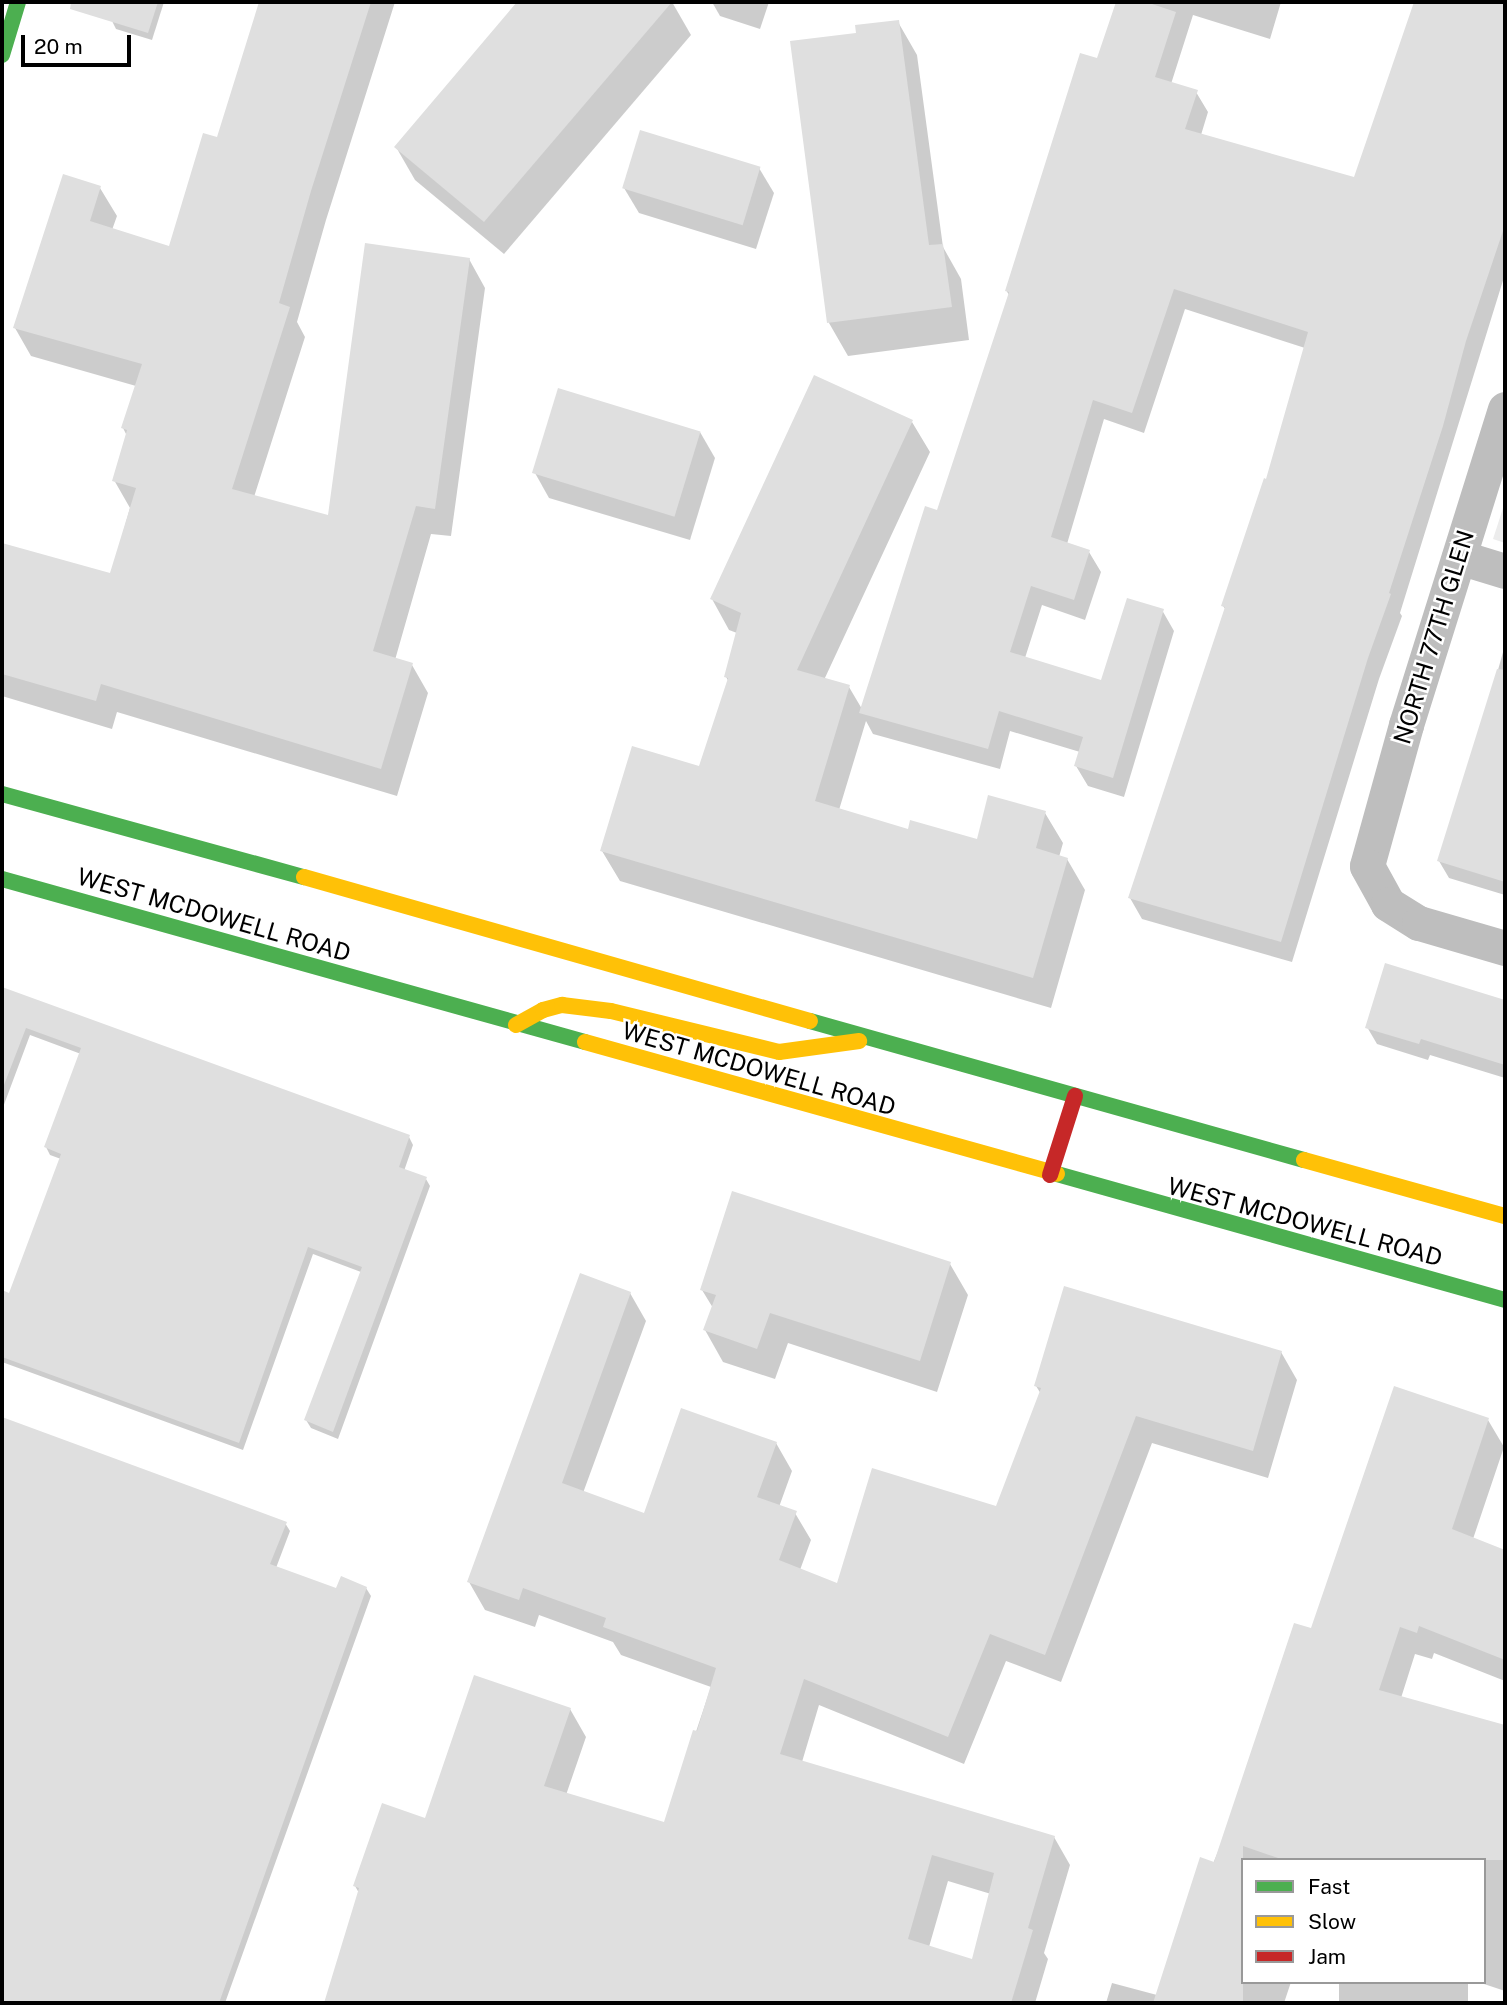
<!DOCTYPE html>
<style>
body{margin:0}
#map{position:relative;width:1507px;height:2005px;overflow:hidden;background:#fff;font-family:"Public Sans",sans-serif}
div>[style]{position:absolute}
[style*='--x']{left:calc(var(--x)*1px);top:calc(var(--y)*1px);width:calc(var(--w)*1px);rotate:calc(var(--a)*1deg)}
.green>*{inset:0;background:#ececec}
.shadow>*{inset:0;background:#0003;transform-origin:0 0}
.building>*{inset:0;background:#dfdfdf;transform-origin:0 0}
.street>*{height:35px;margin:-17.5px;padding:0 17.5px;transform-origin:17.5px;border-radius:17.5px;background:#bebebe}
.fast>*{height:16px;margin:-8px;padding:0 8px;transform-origin:8px;border-radius:8px;background:#4caf50}
.slow>*{height:16px;margin:-8px;padding:0 8px;transform-origin:8px;border-radius:8px;background:#ffc107}
.jam>*{height:16px;margin:-8px;padding:0 8px;transform-origin:8px;border-radius:8px;background:#c62828}
span{translate:-50% -50%;white-space:nowrap;text-align:center;line-height:1.15;-webkit-text-stroke:5px #fff;paint-order:stroke}
.street-label{font-size:24px;color:#000}
.frame{position:absolute;inset:0;border:4px solid #000;pointer-events:none}
.legend{position:absolute;left:1241px;top:1858px;width:245px;height:126px;box-sizing:border-box;background:#fff;border:2px solid #999;margin:0;padding:9px 12px;list-style:none;font-size:21px;color:#000}
.legend li{display:flex;align-items:center;gap:14px;height:35px}
.legend b{width:35px;border:2px solid #999}
.scale{position:absolute;left:21px;top:35px;width:110px;height:32px;box-sizing:border-box;border:4px solid #000;border-top:0;padding-left:9px;font-size:21px;line-height:24px;white-space:nowrap;color:#000;-webkit-text-stroke:5px #fff;paint-order:stroke}
</style>
<div id="map">
<div class="green">
<div style="clip-path:polygon(1505px 502px,1505px 543px,1493px 539px)"></div>
</div>
<div class="shadow">
<div style="clip-path:polygon(118px 2px,164px 2px,152px 40px,116px 29px,112px 21px)"></div>
<div style="clip-path:polygon(261px 2px,395px 2px,326px 220px,297px 322px,305px 337px,254px 497px,329px 517px,469px 259px,485px 288px,451px 536px,431px 534px,395px 660px,412px 665px,428px 693px,397px 796px,117px 712px,112px 729px,2px 696px,2px 544px,111px 575px,130px 508px,114px 480px,127px 436px,123px 428px,136px 386px,31px 356px,15px 328px,100px 188px,117px 216px,112px 230px,171px 248px,218px 139px)"></div>
<div style="clip-path:polygon(520px 2px,672px 2px,691px 35px,504px 254px,415px 180px,396px 147px)"></div>
<div style="clip-path:polygon(712px 2px,769px 2px,760px 29px,720px 16px)"></div>
<div style="clip-path:polygon(1118px 2px,1281px 2px,1270px 39px,1193px 15px,1171px 84px,1196px 92px,1208px 112px,1201px 135px,1355px 179px,1415px 2px,1505px 2px,1505px 274px,1400px 613px,1402px 616px,1379px 679px,1292px 962px,1142px 919px,1130px 898px,1226px 610px,1223px 606px,1268px 481px,1305px 348px,1185px 309px,1144px 433px,1104px 419px,1067px 544px,1089px 552px,1101px 572px,1085px 620px,1042px 605px,1025px 658px,1102px 682px,1162px 610px,1174px 631px,1124px 797px,1088px 786px,1076px 766px,1080px 752px,1010px 731px,1000px 769px,873px 734px,866px 721px,839px 810px,909px 831px,978px 841px,1045px 813px,1063px 843px,1059px 857px,1067px 859px,1085px 890px,1051px 1008px,620px 881px,602px 851px,700px 768px,729px 682px,726px 677px,737px 633px,729px 630px,712px 599px,912px 422px,930px 452px,824px 680px,849px 687px,862px 709px,938px 512px,1009px 295px,1006px 290px,1098px 60px)"></div>
<div style="clip-path:polygon(898px 22px,917px 55px,943px 247px,961px 279px,969px 340px,848px 356px,829px 323px,857px 34px)"></div>
<div style="clip-path:polygon(759px 168px,774px 193px,756px 249px,639px 213px,624px 188px)"></div>
<div style="clip-path:polygon(700px 432px,715px 458px,690px 540px,549px 498px,535px 473px)"></div>
<div style="clip-path:polygon(1505px 645px,1505px 895px,1449px 878px,1439px 861px,1469px 773px)"></div>
<div style="clip-path:polygon(1386px 965px,1505px 1003px,1505px 1078px,1430px 1055px,1428px 1060px,1377px 1044px,1367px 1027px)"></div>
<div style="clip-path:polygon(2px 989px,409px 1137px,413px 1145px,404px 1171px,426px 1179px,430px 1186px,338px 1439px,311px 1428px,306px 1420px,361px 1272px,313px 1254px,243px 1450px,2px 1362px,2px 1292px,10px 1295px,61px 1159px,50px 1155px,46px 1147px,81px 1054px,30px 1035px,2px 1110px)"></div>
<div style="clip-path:polygon(950px 1264px,968px 1295px,937px 1392px,788px 1343px,775px 1379px,723px 1362px,705px 1330px,713px 1308px,702px 1290px)"></div>
<div style="clip-path:polygon(evenodd,630px 1293px,646px 1321px,583px 1493px,645px 1515px,776px 1443px,792px 1471px,779px 1507px,795px 1513px,811px 1540px,800px 1570px,838px 1585px,997px 1508px,1041px 1394px,1036px 1386px,1281px 1352px,1297px 1380px,1268px 1478px,1152px 1443px,1061px 1682px,1006px 1661px,964px 1764px,819px 1705px,802px 1762px,1054px 1837px,1070px 1865px,1044px 1953px,1048px 1959px,1035px 2003px,325px 2003px,359px 1893px,355px 1886px,426px 1820px,570px 1709px,586px 1737px,566px 1795px,665px 1824px,711px 1687px,621px 1655px,613px 1642px,539px 1615px,535px 1627px,485px 1610px,469px 1582px,630px 1293px,948px 1881px,991px 1894px,973px 1961px,929px 1947px,948px 1881px)"></div>
<div style="clip-path:polygon(2px 1419px,285px 1523px,290px 1531px,276px 1568px,337px 1590px,366px 1588px,371px 1596px,225px 2003px,2px 2003px)"></div>
<div style="clip-path:polygon(1488px 1420px,1504px 1447px,1473px 1539px,1505px 1552px,1505px 1681px,1434px 1653px,1432px 1659px,1415px 1654px,1401px 1698px,1505px 1727px,1505px 1991px,1478px 1982px,1484px 1982px,1484px 1860px,1243px 1860px,1243px 1982px,1291px 1982px,1284px 2003px,1106px 2003px,1112px 1983px,1157px 1995px,1312px 1631px)"></div>
<div style="left:1339px;top:1982px;width:129px;height:22px"></div>
</div>
<div class="building">
<div style="clip-path:polygon(71px 2px,158px 2px,148px 33px,70px 9px)"></div>
<div style="clip-path:polygon(259px 2px,371px 2px,311px 191px,279px 303px,290px 307px,232px 489px,328px 515px,365px 243px,470px 258px,435px 509px,416px 506px,373px 651px,413px 663px,381px 769px,101px 684px,96px 701px,2px 674px,2px 543px,110px 573px,136px 488px,112px 481px,127px 430px,121px 428px,142px 364px,13px 328px,63px 174px,101px 186px,90px 221px,169px 246px,203px 133px,217px 137px)"></div>
<div style="clip-path:polygon(517px 2px,672px 2px,484px 222px,394px 147px)"></div>
<div style="clip-path:polygon(1116px 2px,1146px 2px,1176px 12px,1155px 77px,1198px 90px,1185px 129px,1354px 177px,1414px 2px,1505px 2px,1505px 225px,1466px 341px,1443px 426px,1389px 593px,1391px 594px,1368px 658px,1281px 942px,1128px 898px,1225px 607px,1221px 606px,1264px 478px,1266px 479px,1308px 332px,1174px 289px,1132px 413px,1093px 400px,1051px 537px,1090px 550px,1074px 600px,1031px 586px,1010px 652px,1101px 680px,1127px 598px,1164px 609px,1113px 778px,1074px 766px,1083px 737px,999px 711px,988px 749px,859px 713px,925px 506px,937px 510px,1009px 292px,1005px 291px,1080px 53px,1097px 58px)"></div>
<div style="clip-path:polygon(899px 20px,929px 245px,943px 244px,952px 307px,827px 323px,790px 41px,856px 33px,855px 25px)"></div>
<div style="left:640px;top:130px;width:126px;height:61px;rotate:17deg"></div>
<div style="clip-path:polygon(814px 375px,913px 420px,797px 670px,850px 685px,815px 801px,908px 829px,910px 820px,977px 839px,988px 795px,1046px 811px,1036px 848px,1068px 858px,1033px 978px,600px 851px,632px 746px,699px 766px,728px 678px,724px 677px,741px 613px,710px 599px)"></div>
<div style="left:558px;top:388px;width:149px;height:89px;rotate:17deg"></div>
<div style="clip-path:polygon(1497px 669px,1505px 670px,1505px 882px,1437px 861px)"></div>
<div style="clip-path:polygon(1385px 963px,1505px 1000px,1505px 1065px,1421px 1039px,1419px 1044px,1365px 1028px)"></div>
<div style="clip-path:polygon(2px 987px,410px 1135px,399px 1167px,427px 1177px,333px 1432px,304px 1420px,362px 1267px,308px 1247px,239px 1443px,2px 1357px,2px 1290px,9px 1293px,61px 1154px,44px 1147px,81px 1048px,26px 1028px,4px 1085px,2px 1085px)"></div>
<div style="clip-path:polygon(732px 1191px,951px 1262px,920px 1361px,770px 1313px,757px 1349px,703px 1330px,716px 1295px,700px 1290px)"></div>
<div style="clip-path:polygon(evenodd,580px 1273px,631px 1292px,562px 1483px,644px 1513px,681px 1408px,777px 1442px,757px 1497px,797px 1511px,779px 1560px,837px 1583px,872px 1468px,996px 1506px,1041px 1388px,1034px 1386px,1064px 1286px,1282px 1351px,1253px 1451px,1136px 1416px,1045px 1655px,990px 1634px,948px 1737px,804px 1679px,780px 1754px,1055px 1836px,1028px 1928px,1033px 1930px,1011px 2003px,324px 2003px,359px 1888px,353px 1886px,382px 1803px,425px 1818px,474px 1675px,571px 1708px,544px 1786px,664px 1822px,693px 1730px,697px 1731px,716px 1668px,603px 1627px,606px 1618px,523px 1588px,519px 1600px,467px 1582px,580px 1273px,932px 1855px,994px 1873px,972px 1959px,908px 1939px,932px 1855px)"></div>
<div style="clip-path:polygon(1394px 1386px,1489px 1418px,1452px 1529px,1505px 1550px,1505px 1660px,1419px 1626px,1417px 1633px,1400px 1627px,1379px 1690px,1505px 1725px,1505px 1860px,1284px 1860px,1243px 1846px,1243px 2003px,1153px 2003px,1200px 1857px,1214px 1862px,1294px 1623px,1311px 1628px)"></div>
<div style="clip-path:polygon(2px 1417px,287px 1522px,270px 1564px,336px 1588px,341px 1576px,367px 1587px,219px 2003px,2px 2003px)"></div>
</div>
<div class="street">
<div style="--x:1505;--y:409;--w:331;--a:107.4"></div>
<div style="--x:1406;--y:725;--w:146;--a:105.5"></div>
<div style="--x:1367;--y:866;--w:43;--a:61.1"></div>
<div style="--x:1388;--y:904;--w:36;--a:32"></div>
<div style="--x:1419;--y:923;--w:90;--a:16.2"></div>
<div style="--x:1459;--y:557;--w:48;--a:16.9"></div>
</div>
<div class="fast">
<div style="--x:2;--y:55;--w:55;--a:-73.2"></div>
<div style="--x:2;--y:794;--w:313;--a:15.4"></div>
<div style="--x:2;--y:879;--w:605;--a:15.62"></div>
<div style="--x:810;--y:1021;--w:513;--a:15.72"></div>
<div style="--x:1057;--y:1174;--w:465;--a:15.7"></div>
</div>
<div class="slow">
<div style="--x:304;--y:877;--w:526;--a:15.89"></div>
<div style="--x:516;--y:1025;--w:31;--a:-29"></div>
<div style="--x:543;--y:1010;--w:20;--a:-15"></div>
<div style="--x:562;--y:1005;--w:49;--a:7"></div>
<div style="--x:611;--y:1011;--w:173;--a:13.7"></div>
<div style="--x:779;--y:1052;--w:81;--a:-7.8"></div>
<div style="--x:585;--y:1042;--w:490;--a:15.6"></div>
<div style="--x:1304;--y:1160;--w:209;--a:15.6"></div>
</div>
<div class="jam">
<div style="--x:1050;--y:1175;--w:83;--a:-72.4"></div>
</div>
<div class="street-label">
<span style="left:1434px;top:637px;rotate:-73deg">NORTH 77TH GLEN</span>
<span style="left:214px;top:915px;rotate:16deg">WEST MCDOWELL ROAD</span>
<span style="left:759px;top:1069px;rotate:16deg">WEST MCDOWELL ROAD</span>
<span style="left:1305px;top:1222px;rotate:15deg">WEST MCDOWELL ROAD</span>
</div>
<div class="frame"></div>
<ul class="legend">
<li><b style="height:9px;background:#4caf50"></b>Fast</li>
<li><b style="height:9px;background:#ffc107"></b>Slow</li>
<li><b style="height:9px;background:#c62828"></b>Jam</li>
</ul>
<div class="scale">20 m</div>
</div>
